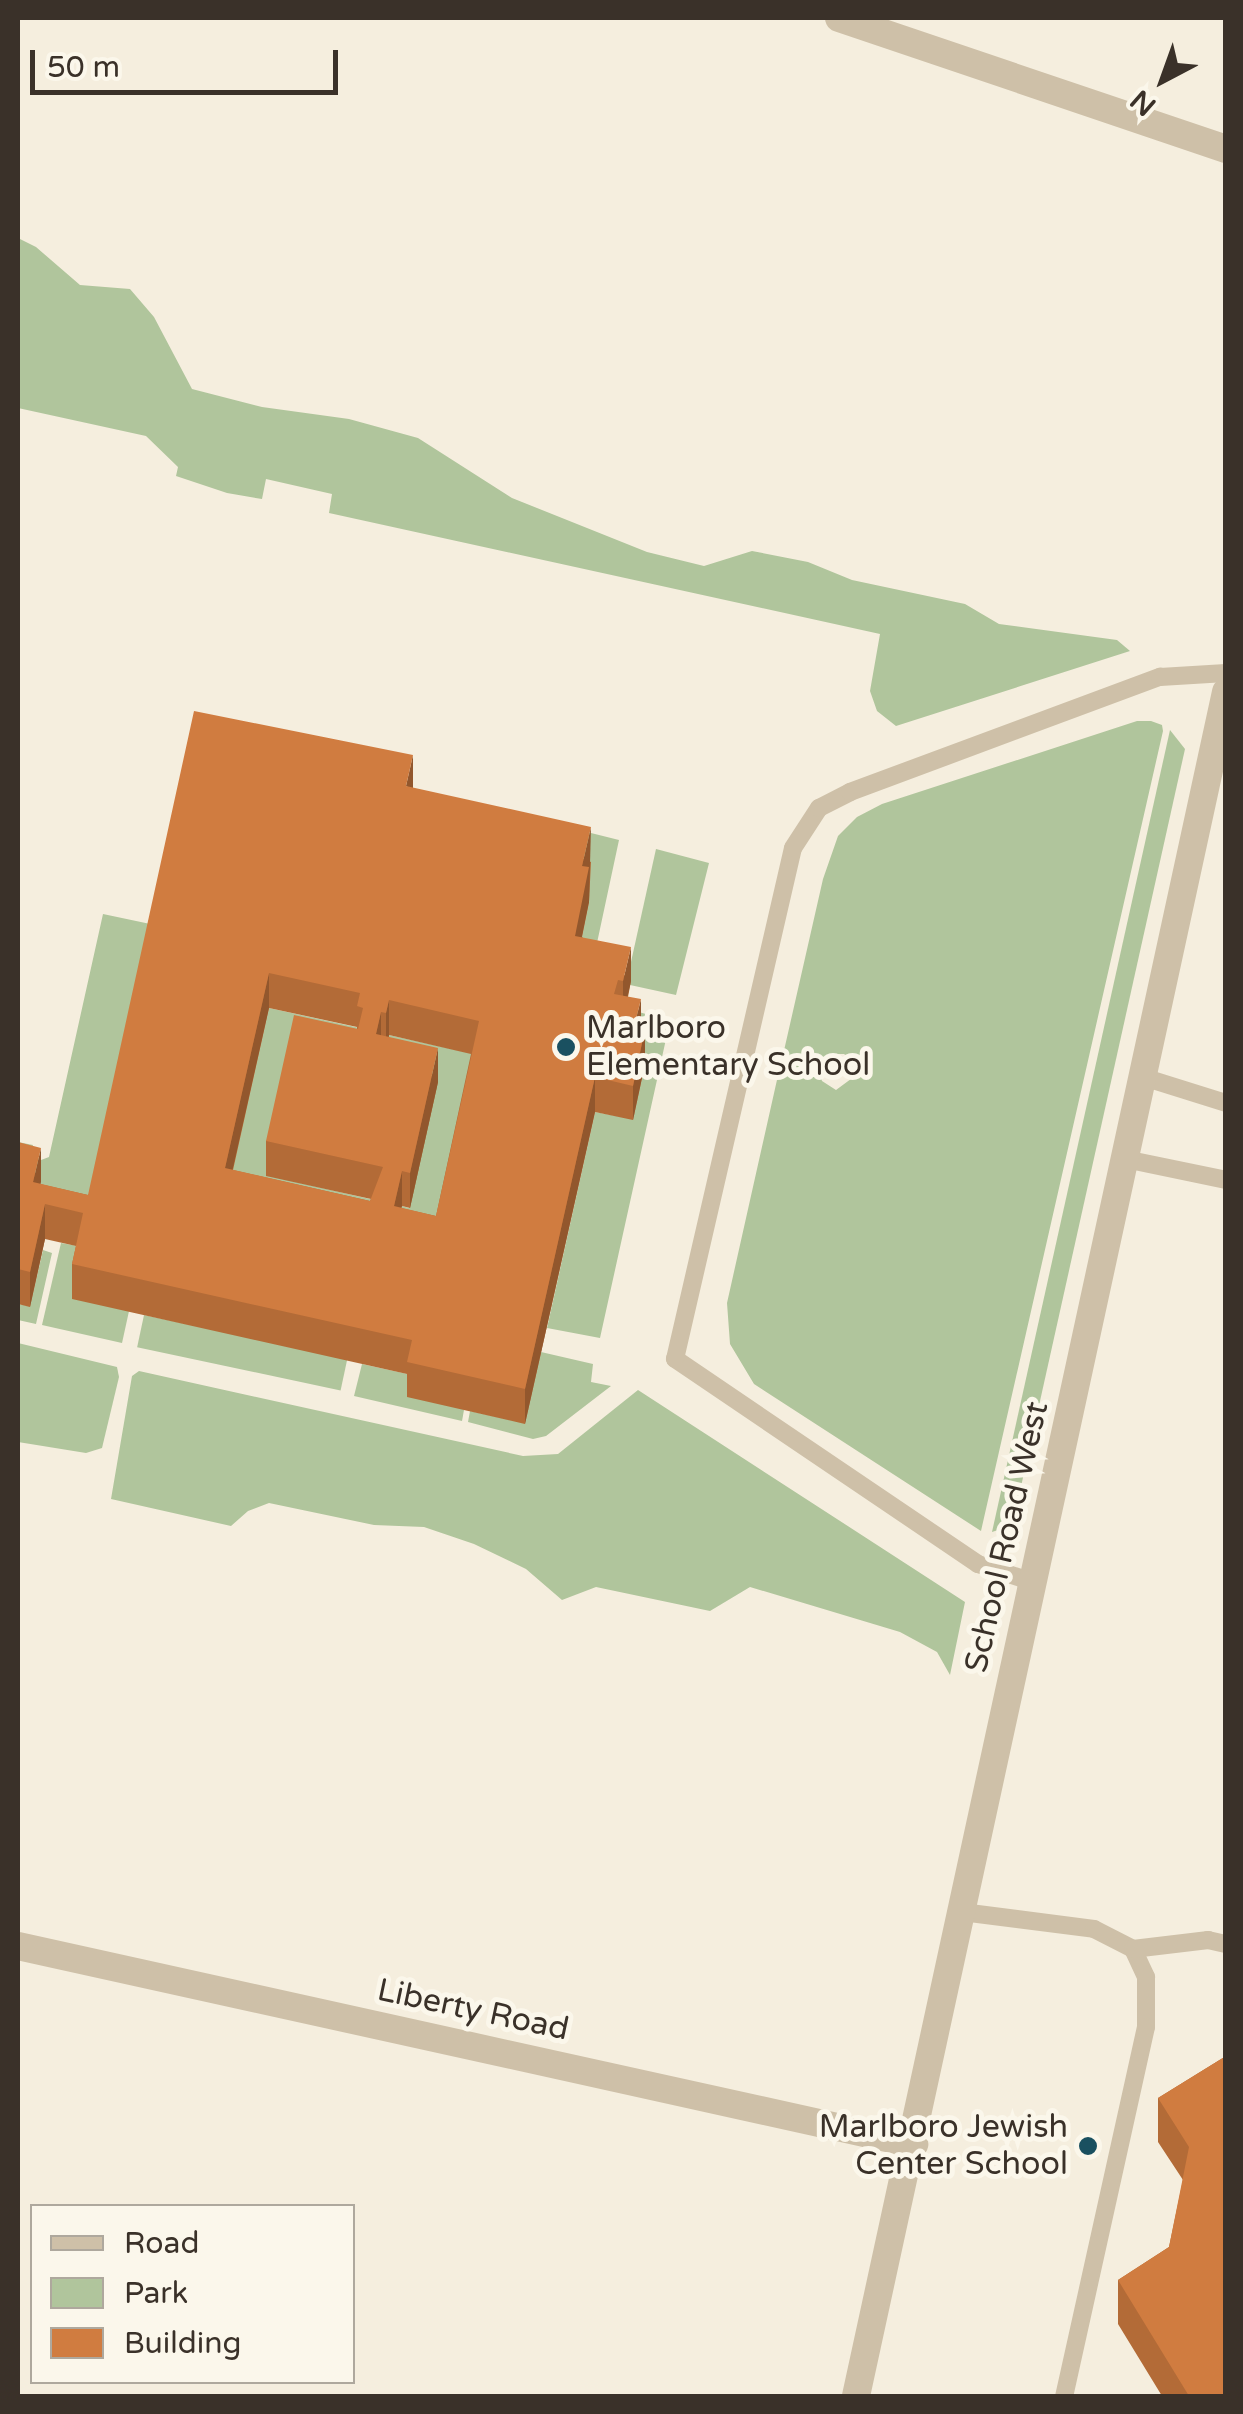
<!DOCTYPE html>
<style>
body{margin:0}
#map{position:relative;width:1243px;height:2414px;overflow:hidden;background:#f5eede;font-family:"Varela Round",sans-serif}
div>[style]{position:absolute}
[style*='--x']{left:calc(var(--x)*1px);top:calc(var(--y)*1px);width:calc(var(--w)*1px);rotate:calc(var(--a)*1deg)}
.green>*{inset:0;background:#b0c59c;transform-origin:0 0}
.service>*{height:18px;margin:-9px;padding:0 9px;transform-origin:9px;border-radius:9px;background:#cec0a8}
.minor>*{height:28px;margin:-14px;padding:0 14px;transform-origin:14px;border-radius:14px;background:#cec0a8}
.tertiary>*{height:28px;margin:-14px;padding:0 14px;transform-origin:14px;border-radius:14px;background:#cec0a8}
.wall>*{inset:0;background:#b36b37}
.shaded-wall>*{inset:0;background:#92572d}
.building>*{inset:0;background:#d07c40}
.dots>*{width:28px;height:28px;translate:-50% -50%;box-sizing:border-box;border:5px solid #fbf7eb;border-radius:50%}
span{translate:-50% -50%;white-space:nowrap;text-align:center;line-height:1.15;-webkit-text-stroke:10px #fbf7eb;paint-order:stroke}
.poi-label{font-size:32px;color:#3a3129}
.left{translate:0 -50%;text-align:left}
.right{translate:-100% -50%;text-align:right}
.street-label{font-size:32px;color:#3a3129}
.frame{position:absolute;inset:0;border:20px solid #3a3129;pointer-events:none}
.legend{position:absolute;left:30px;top:2204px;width:325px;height:180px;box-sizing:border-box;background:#fbf7eb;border:2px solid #aea89d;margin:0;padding:12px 18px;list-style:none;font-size:30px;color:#3a3129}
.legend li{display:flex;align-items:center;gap:20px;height:50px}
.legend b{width:50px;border:2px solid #aea89d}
.north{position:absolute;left:1113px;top:30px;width:100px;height:100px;-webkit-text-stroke:8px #fbf7eb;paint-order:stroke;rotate:221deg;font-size:28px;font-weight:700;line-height:40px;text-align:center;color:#3a3129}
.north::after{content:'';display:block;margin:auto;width:35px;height:45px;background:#3a3129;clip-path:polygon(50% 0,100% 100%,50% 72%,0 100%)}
.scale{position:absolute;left:30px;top:50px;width:308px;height:45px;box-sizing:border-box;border:5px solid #3a3129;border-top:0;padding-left:12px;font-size:30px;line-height:35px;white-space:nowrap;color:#3a3129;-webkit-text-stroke:8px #fbf7eb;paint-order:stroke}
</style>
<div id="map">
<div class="green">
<div style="clip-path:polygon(18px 238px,36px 247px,80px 285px,130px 289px,154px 317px,192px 389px,262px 407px,349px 419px,418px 438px,512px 498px,647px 552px,704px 566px,752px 551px,808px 562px,852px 580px,965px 604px,999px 624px,1117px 640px,1130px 651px,896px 726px,877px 711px,870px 691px,880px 634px,329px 513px,332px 494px,266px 479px,262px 499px,227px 493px,176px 476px,178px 467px,146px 436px,18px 408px)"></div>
<div style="clip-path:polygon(1137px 721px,1151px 721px,1162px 725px,1163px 731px,981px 1531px,754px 1384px,730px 1344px,727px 1303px,781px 1062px,819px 1070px,822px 1081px,836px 1090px,855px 1076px,852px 1060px,844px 1054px,829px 1054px,820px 1063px,783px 1055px,823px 879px,838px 836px,857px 817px,882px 804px)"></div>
<div style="clip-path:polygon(1170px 730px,1185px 749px,1014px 1518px,1007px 1527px,992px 1532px)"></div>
<div style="clip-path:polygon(579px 830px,619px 840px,591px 971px,575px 970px,589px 902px)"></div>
<div style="clip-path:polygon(656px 849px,709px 863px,676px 995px,630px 985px,627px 980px)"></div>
<div style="clip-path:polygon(103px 914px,155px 925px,88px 1229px,18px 1177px,18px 1142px,33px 1145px,31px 1153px,41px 1160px,49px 1157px)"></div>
<div style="clip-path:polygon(269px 1008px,360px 1028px,266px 1175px,383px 1202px,225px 1203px)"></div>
<div style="clip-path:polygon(625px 1008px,670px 1021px,600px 1338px,547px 1328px,595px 1112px,633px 1119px,645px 1064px)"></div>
<div style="clip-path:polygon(389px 1035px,479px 1055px,436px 1250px,394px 1241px,402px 1206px,409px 1208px,387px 1047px)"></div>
<div style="clip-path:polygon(61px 1243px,83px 1247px,129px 1311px,122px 1343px,42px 1325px)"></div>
<div style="clip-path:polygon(43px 1250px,52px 1253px,36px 1324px,18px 1320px,18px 1304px,30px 1306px)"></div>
<div style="left:144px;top:1315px;width:208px;height:33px;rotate:12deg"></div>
<div style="clip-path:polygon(18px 1343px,117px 1367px,119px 1377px,102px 1448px,86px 1453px,18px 1442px)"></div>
<div style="clip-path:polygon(541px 1352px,593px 1364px,591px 1382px,611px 1386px,546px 1436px,533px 1439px,468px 1422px,470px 1411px,525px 1423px)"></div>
<div style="clip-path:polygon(362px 1364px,412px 1375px,464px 1410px,462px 1421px,354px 1396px)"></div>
<div style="clip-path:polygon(139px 1371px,523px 1456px,558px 1454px,638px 1390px,965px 1602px,950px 1675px,937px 1652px,900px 1632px,750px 1587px,710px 1611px,596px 1587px,562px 1600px,526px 1569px,474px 1544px,424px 1527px,374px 1525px,269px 1503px,248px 1511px,231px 1526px,111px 1499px,132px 1376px)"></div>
</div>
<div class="service">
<div style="--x:1143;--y:1077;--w:87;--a:17.4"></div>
<div style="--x:1125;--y:1159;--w:103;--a:11.7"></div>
<div style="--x:1033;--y:1582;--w:58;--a:-161.9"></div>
<div style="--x:978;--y:1564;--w:366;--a:-145.9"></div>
<div style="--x:675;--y:1359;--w:524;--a:-77"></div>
<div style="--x:793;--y:848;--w:48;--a:-57"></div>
<div style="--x:819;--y:808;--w:35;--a:-27"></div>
<div style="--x:850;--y:792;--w:331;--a:-20.4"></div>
<div style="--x:1160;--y:677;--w:66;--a:-3.5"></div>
<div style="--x:962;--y:1912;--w:133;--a:7.3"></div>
<div style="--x:1094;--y:1929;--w:44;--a:27.1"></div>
<div style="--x:1133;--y:1949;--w:31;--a:65"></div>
<div style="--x:1146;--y:1977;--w:50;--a:90"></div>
<div style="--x:1146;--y:2027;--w:378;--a:102.5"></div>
<div style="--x:1133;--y:1949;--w:76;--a:-6.8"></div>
<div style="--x:1208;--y:1940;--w:18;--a:13"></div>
</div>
<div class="minor">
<div style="--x:839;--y:18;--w:409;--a:18.7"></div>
<div style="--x:18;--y:1946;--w:918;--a:12.46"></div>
</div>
<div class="tertiary">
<div style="--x:856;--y:2396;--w:1744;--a:-77.75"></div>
</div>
<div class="wall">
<div style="clip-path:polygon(evenodd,413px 788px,591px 862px,589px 902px,582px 937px,631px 981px,628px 997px,641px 1028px,645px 1064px,633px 1120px,595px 1112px,525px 1424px,407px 1397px,407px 1374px,72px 1299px,72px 1264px,76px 1246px,45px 1239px,30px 1307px,18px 1304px,18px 1142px,40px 1184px,88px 1195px,413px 788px,269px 1008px,357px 1027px,357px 1029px,266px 1141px,266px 1176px,371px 1199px,370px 1201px,233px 1170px,269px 1008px,413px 788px,389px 1035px,471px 1054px,436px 1216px,401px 1208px,402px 1206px,410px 1208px,438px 1082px,389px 1037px,389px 1035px)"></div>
<div style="clip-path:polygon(1226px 2056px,1226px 2396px,1162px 2396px,1118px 2324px,1118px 2280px,1169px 2247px,1183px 2180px,1158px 2142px,1158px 2098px)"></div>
</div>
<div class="shaded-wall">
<div style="clip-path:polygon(413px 755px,413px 790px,406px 786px)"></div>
<div style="clip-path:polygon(591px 827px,589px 902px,575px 970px,575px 936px,582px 866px)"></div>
<div style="clip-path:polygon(631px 947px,631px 981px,623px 1016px,623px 981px)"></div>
<div style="clip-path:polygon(269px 973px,269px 1008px,225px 1203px,225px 1168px)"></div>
<div style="clip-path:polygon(641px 999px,641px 1034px,634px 1027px)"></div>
<div style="clip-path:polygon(389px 1000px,389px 1035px,386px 1048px,386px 1013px)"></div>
<div style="clip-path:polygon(381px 1012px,381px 1047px,376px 1034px)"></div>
<div style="clip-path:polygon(645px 1029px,645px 1064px,633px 1120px,633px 1086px)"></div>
<div style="clip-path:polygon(438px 1048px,438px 1082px,410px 1208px,410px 1173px)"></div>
<div style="clip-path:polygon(595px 1077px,595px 1112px,525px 1424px,525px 1389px)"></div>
<div style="clip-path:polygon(41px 1148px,41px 1182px,33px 1217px,33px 1182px)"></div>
<div style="clip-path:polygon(402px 1171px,402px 1206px,394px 1241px,394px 1206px)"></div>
<div style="clip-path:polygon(45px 1204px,45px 1239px,30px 1307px,30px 1272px)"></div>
</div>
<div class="building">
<div style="clip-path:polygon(evenodd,194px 711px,413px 755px,406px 786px,591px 827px,582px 866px,589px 867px,575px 936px,631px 947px,623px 981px,618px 980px,614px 994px,641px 999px,634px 1027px,645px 1029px,633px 1086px,595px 1077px,525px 1389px,407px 1362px,412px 1340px,72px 1264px,83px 1213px,45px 1204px,30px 1272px,18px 1269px,18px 1142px,41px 1148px,33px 1182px,88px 1195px,194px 711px,269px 973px,360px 993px,357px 1006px,363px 1008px,358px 1029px,294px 1015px,266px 1141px,383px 1167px,370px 1201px,225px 1168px,269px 973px,194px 711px,389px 1000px,479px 1021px,436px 1216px,394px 1206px,402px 1171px,410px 1173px,438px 1048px,376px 1034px,381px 1012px,386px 1013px,389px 1000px)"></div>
<div style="clip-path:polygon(1226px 2056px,1226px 2396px,1189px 2396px,1118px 2280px,1169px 2247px,1189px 2147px,1158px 2098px)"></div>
</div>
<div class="dots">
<div style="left:566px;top:1047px;background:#1a5060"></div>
<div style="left:1088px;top:2146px;background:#1a5060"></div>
</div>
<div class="poi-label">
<span class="left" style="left:586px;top:1047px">Marlboro<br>Elementary School</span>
<span class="right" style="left:1068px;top:2146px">Marlboro Jewish<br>Center School</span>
</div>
<div class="street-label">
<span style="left:1007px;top:1537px;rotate:-77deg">School Road West</span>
<span style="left:473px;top:2010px;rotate:12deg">Liberty Road</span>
</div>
<div class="frame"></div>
<ul class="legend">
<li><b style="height:12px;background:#cec0a8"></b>Road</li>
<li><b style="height:28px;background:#b0c59c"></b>Park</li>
<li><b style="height:28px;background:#d07c40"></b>Building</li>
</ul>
<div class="north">N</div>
<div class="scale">50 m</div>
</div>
